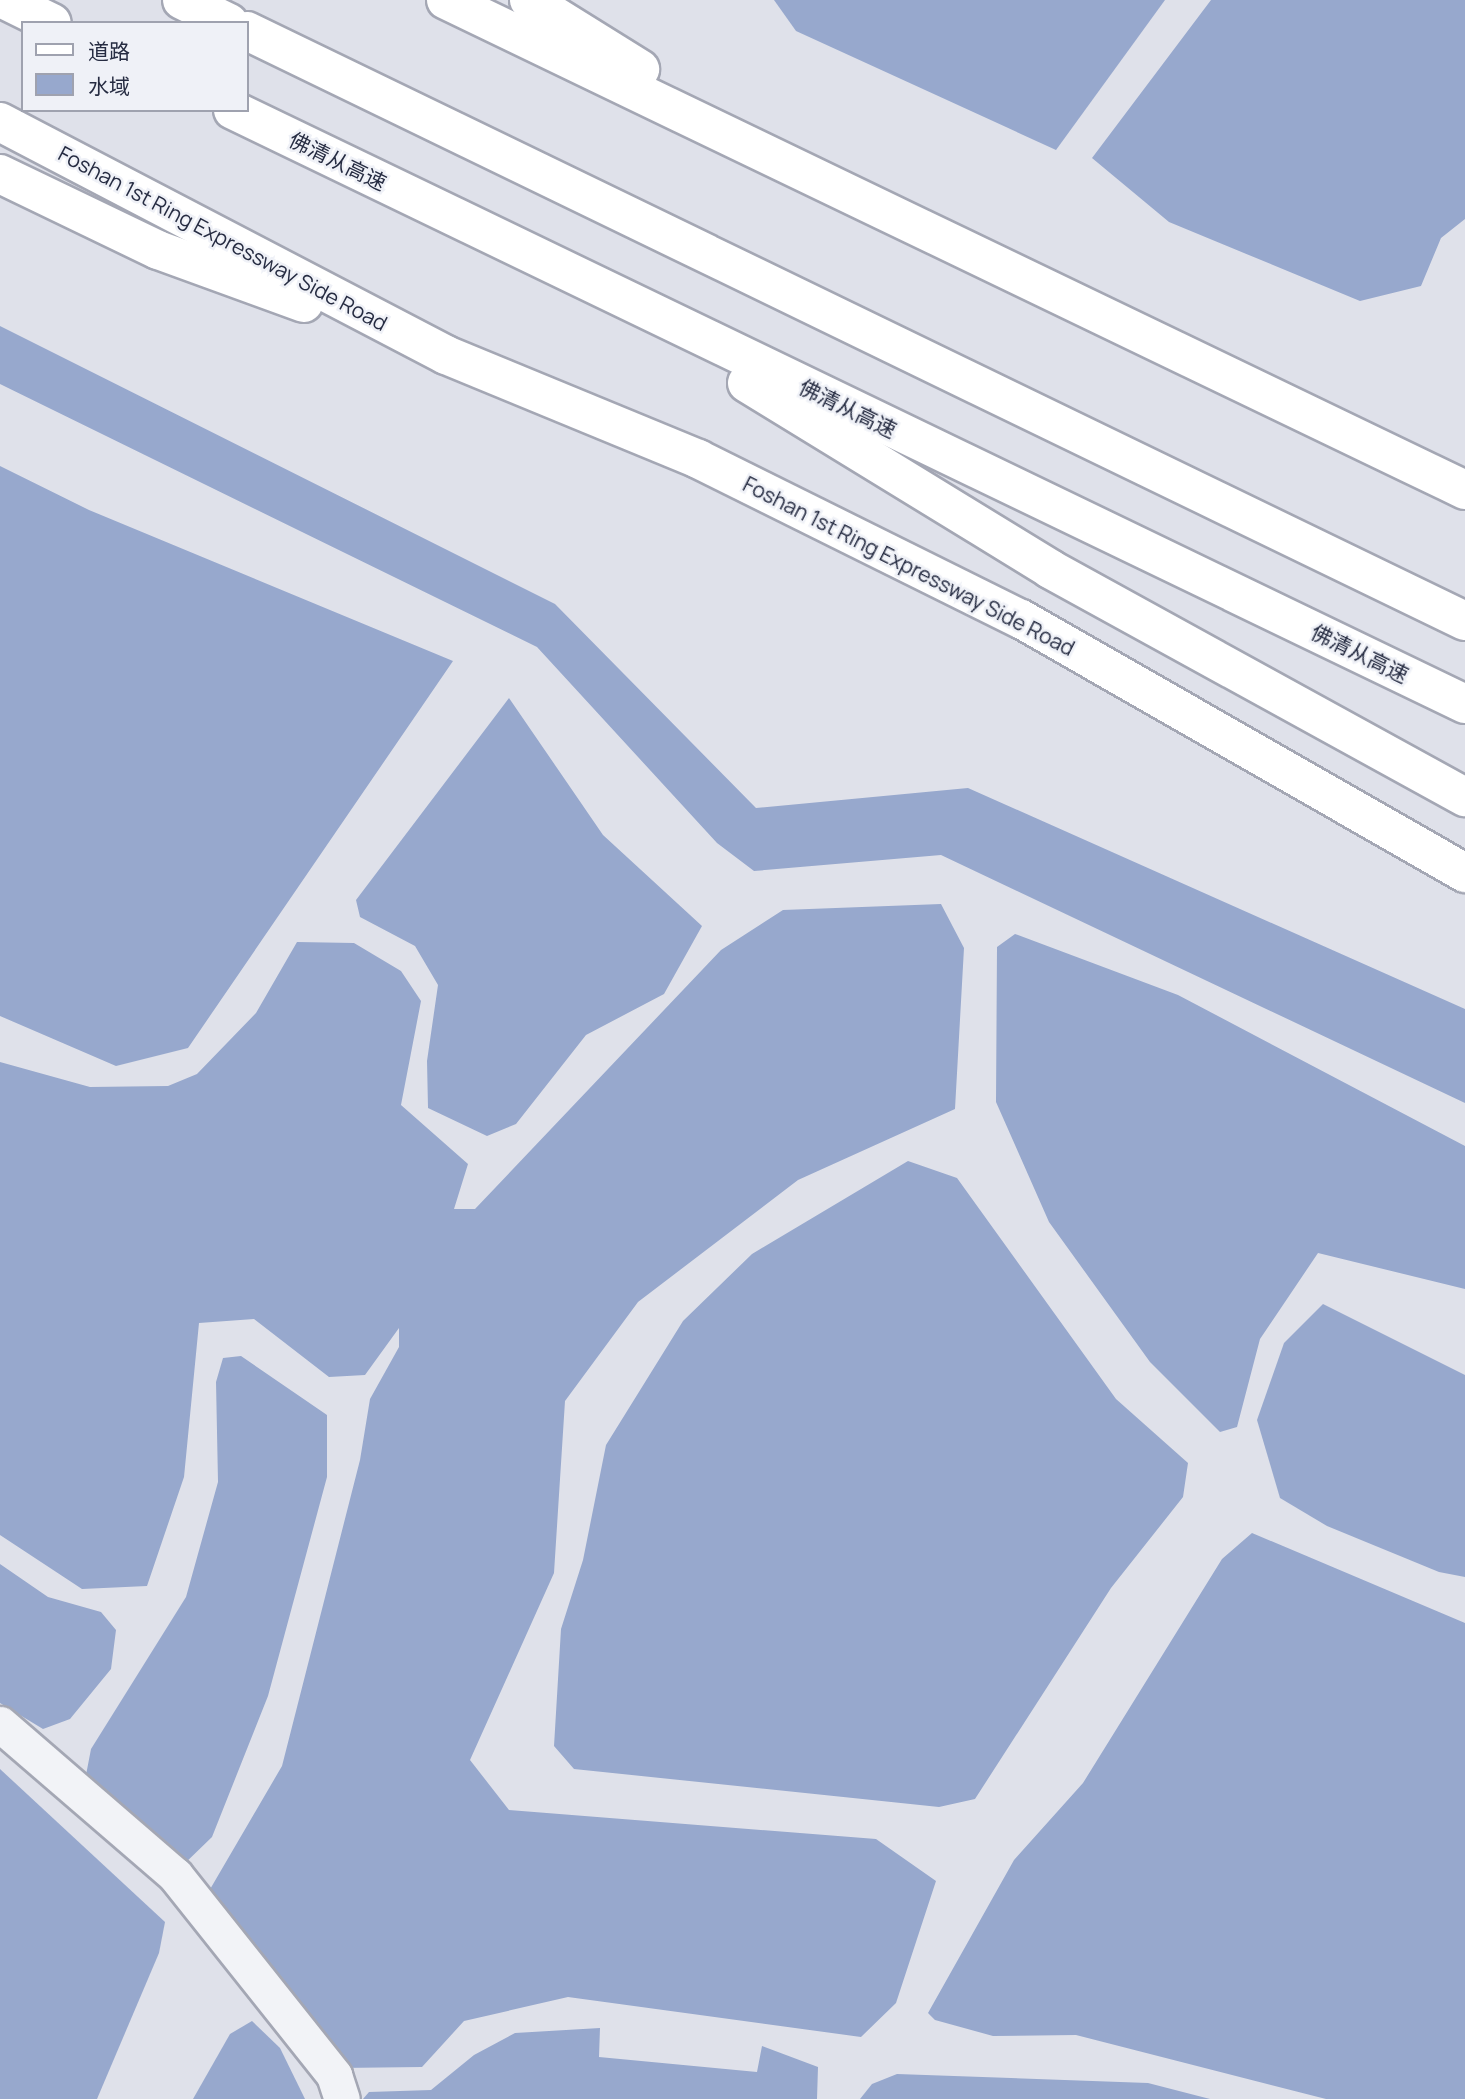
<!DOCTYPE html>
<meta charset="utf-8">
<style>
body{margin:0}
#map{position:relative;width:1465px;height:2099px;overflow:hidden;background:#dfe1ea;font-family:Manrope,"Noto Sans SC",sans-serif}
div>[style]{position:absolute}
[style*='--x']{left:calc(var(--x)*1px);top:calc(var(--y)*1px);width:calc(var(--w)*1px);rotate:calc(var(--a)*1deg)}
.water>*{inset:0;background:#97a8cd}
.roads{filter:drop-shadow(2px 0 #a4a7b4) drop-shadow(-2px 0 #a4a7b4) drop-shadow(0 2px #a4a7b4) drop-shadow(0 -2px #a4a7b4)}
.minor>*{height:35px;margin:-17.5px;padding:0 17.5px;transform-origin:17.5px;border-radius:17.5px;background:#f2f3f7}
.secondary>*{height:38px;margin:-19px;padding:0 19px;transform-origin:19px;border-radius:19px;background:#fff}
.motorway>*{height:38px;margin:-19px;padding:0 19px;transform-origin:19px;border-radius:19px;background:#fff}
span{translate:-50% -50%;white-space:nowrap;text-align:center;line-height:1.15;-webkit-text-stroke:5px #eff1f7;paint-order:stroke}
.street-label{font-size:21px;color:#262c42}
.legend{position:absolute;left:21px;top:21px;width:228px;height:91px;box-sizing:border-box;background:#eff1f7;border:2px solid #9fa2af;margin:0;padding:9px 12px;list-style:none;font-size:21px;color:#262c42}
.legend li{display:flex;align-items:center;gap:14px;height:35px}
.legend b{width:35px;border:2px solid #9fa2af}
</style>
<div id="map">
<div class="water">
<div style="clip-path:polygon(774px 0,1165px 0,1056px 150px,796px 31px)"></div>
<div style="clip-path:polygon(1211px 0,1465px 0,1465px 219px,1441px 238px,1421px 286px,1360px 301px,1169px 222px,1092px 158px)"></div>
<div style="clip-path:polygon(0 326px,555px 604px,756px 808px,968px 788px,1465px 1009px,1465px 1103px,941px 855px,754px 871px,717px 843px,537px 647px,0 384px)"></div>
<div style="clip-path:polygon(0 466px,89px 510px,453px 661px,188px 1048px,116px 1066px,0 1016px)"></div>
<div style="clip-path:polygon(509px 698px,603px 835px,702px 926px,664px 994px,586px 1035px,516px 1124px,487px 1136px,428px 1108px,427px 1061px,438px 985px,415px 946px,360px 917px,356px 900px)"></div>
<div style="clip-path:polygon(941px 904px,964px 948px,955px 1109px,798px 1180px,638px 1302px,565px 1401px,554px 1573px,470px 1760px,509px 1810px,876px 1839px,936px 1881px,896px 2003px,861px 2037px,568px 1997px,464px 2021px,422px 2067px,339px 2068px,209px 1891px,282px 1766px,360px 1460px,370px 1399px,399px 1347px,399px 1328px,365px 1375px,329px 1377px,254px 1319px,199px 1323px,184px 1477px,147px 1586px,82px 1589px,0 1535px,0 1062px,90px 1087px,168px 1086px,197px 1074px,256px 1013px,297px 942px,354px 943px,401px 971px,421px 1001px,401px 1105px,468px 1164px,454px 1209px,475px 1209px,721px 950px,783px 910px)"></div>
<div style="clip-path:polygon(1015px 934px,1178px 995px,1465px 1146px,1465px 1289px,1318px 1253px,1260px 1339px,1237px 1427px,1220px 1432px,1150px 1362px,1049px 1222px,996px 1102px,997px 947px)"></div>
<div style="clip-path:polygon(908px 1161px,957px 1178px,1116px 1399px,1188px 1463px,1183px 1497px,1111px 1588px,975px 1799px,939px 1807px,574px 1769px,554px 1746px,561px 1629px,583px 1560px,606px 1445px,683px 1321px,752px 1254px)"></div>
<div style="clip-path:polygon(1323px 1304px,1465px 1375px,1465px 1577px,1439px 1572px,1327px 1526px,1280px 1498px,1257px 1420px,1284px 1343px)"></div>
<div style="clip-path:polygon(241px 1356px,327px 1415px,327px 1477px,268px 1696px,212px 1837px,180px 1868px,86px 1775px,91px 1749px,186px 1597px,218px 1482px,216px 1382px,223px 1358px)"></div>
<div style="clip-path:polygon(1252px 1533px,1465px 1623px,1465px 2099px,1326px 2099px,1076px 2035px,993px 2036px,935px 2020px,928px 2013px,1014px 1860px,1083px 1783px,1222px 1559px)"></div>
<div style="clip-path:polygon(0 1564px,48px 1597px,101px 1612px,116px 1630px,111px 1669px,70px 1719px,43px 1729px,0 1703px)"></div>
<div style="clip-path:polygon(0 1769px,165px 1922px,159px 1953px,97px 2099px,0 2099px)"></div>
<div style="clip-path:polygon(252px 2021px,280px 2048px,305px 2099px,193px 2099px,230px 2034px)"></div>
<div style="clip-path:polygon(600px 2028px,599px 2057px,757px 2072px,762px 2046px,818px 2067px,817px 2099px,363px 2099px,369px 2092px,431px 2090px,474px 2055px,515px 2033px)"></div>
<div style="clip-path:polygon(897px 2074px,1148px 2083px,1210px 2099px,860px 2099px,872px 2084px)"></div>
</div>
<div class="roads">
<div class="minor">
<div style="--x:0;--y:1724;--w:231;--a:40.8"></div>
<div style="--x:175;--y:1875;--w:256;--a:51.5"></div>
<div style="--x:334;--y:2075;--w:25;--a:72"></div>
</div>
<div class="secondary">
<div style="--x:446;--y:0;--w:1131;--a:25.68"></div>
<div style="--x:529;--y:0;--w:131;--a:31.9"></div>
<div style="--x:0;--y:122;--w:503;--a:27.58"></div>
<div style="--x:446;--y:355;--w:273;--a:22.4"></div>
<div style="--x:698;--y:459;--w:360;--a:26.4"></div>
<div style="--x:1021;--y:619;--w:512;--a:29.77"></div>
<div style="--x:0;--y:174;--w:175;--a:25.7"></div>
<div style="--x:158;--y:250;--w:155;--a:20"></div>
</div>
<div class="motorway">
<div style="--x:5;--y:0;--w:52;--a:26.1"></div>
<div style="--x:182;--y:0;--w:52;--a:26.1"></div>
<div style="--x:247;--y:31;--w:1353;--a:25.85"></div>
<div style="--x:233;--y:110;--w:1368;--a:25.74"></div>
<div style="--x:747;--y:383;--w:356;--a:31.5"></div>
<div style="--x:1050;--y:569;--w:474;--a:28.8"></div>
</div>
</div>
<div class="street-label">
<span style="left:338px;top:161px;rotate:26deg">佛清从高速</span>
<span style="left:223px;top:238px;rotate:28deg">Foshan 1st Ring Expressway Side Road</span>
<span style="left:848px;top:408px;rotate:26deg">佛清从高速</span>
<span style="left:909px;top:566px;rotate:27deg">Foshan 1st Ring Expressway Side Road</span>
<span style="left:1360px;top:653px;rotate:26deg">佛清从高速</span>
</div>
<ul class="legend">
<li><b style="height:9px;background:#fff"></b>道路</li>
<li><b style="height:19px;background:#97a8cd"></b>水域</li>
</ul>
</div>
